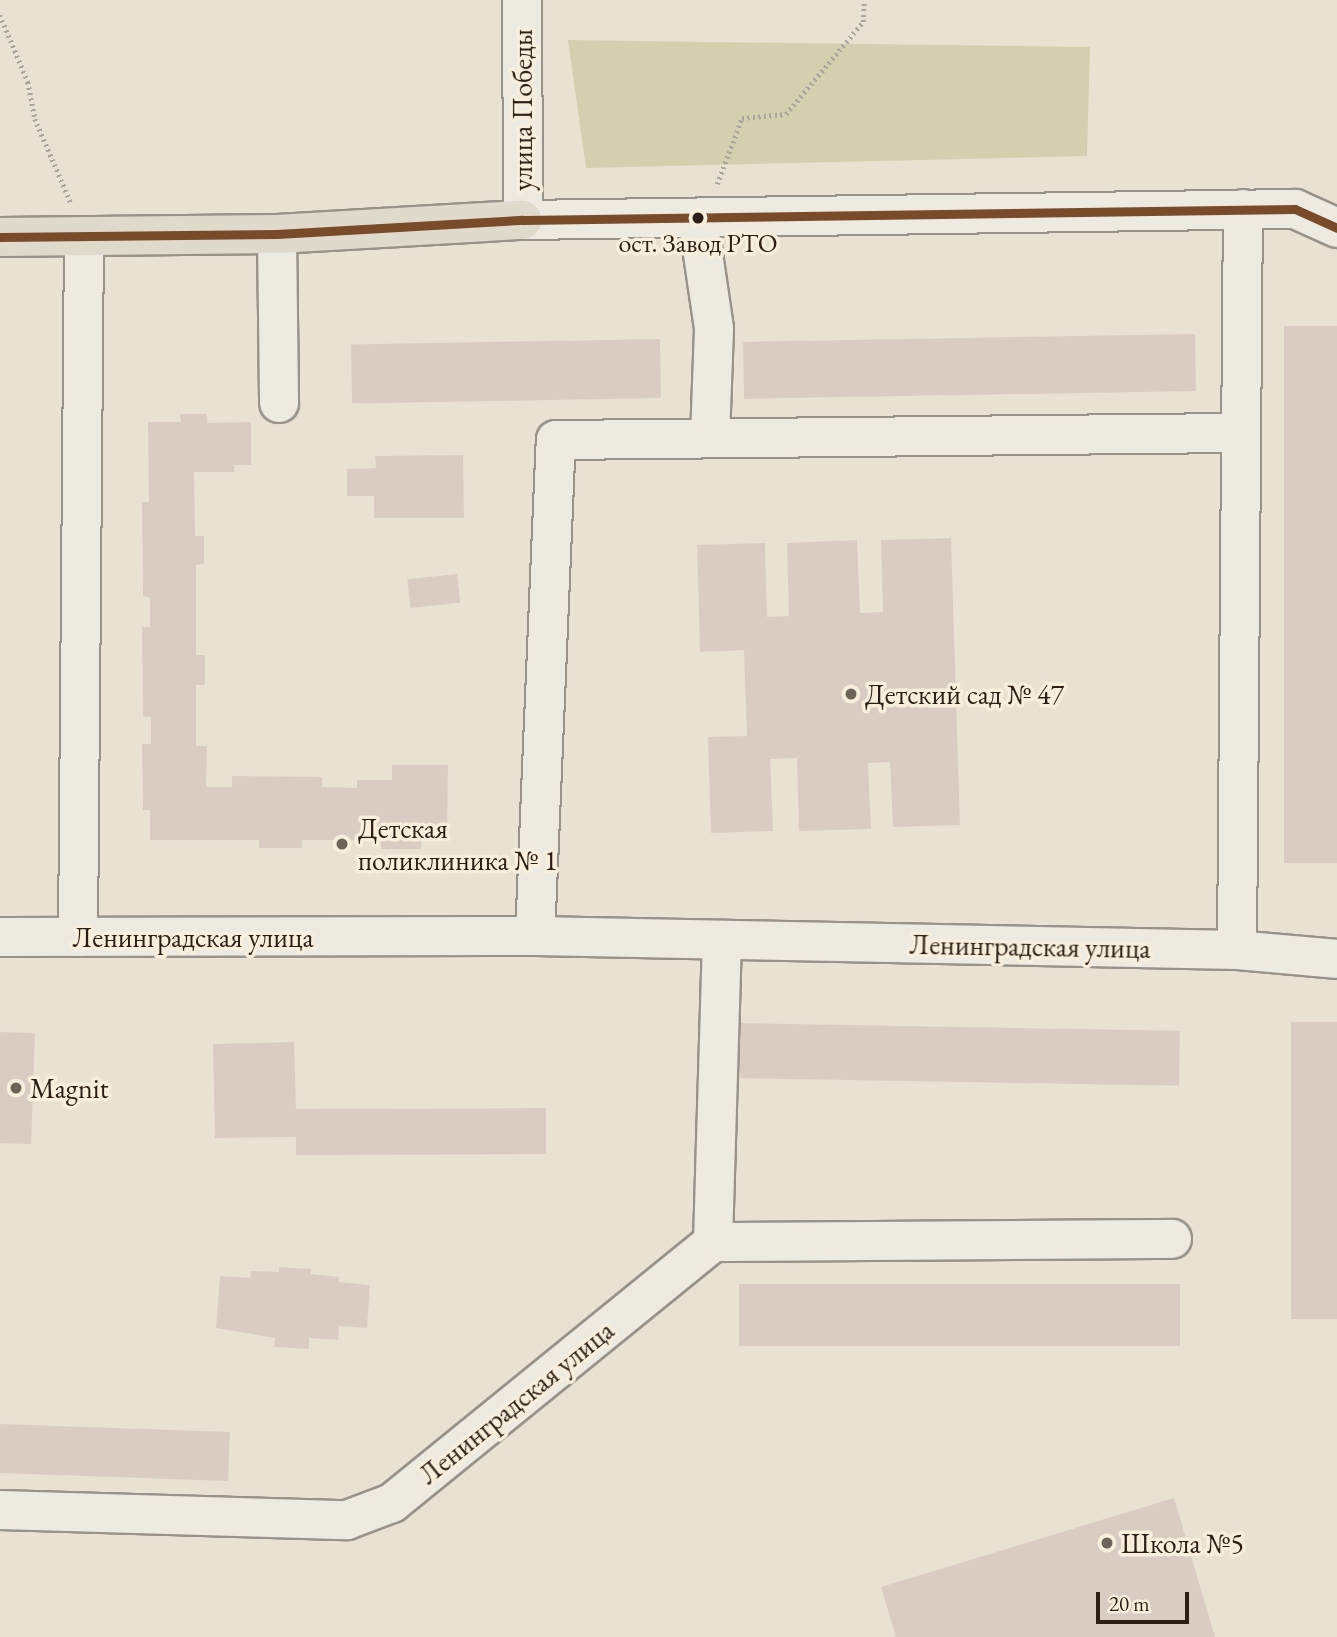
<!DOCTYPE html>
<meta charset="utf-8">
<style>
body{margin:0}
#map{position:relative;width:1337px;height:1637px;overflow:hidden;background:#e9e2d3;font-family:"EB Garamond",serif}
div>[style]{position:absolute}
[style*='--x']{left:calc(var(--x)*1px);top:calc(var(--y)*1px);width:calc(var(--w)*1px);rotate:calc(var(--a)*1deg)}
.green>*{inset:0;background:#d4d0af}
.building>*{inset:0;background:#dbccc3;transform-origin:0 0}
.path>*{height:4.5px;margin-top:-2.25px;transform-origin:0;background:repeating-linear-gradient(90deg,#a9a59e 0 2px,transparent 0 5.5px)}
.roads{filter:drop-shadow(2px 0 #989289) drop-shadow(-2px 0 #989289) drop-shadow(0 2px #989289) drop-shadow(0 -2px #989289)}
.minor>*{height:38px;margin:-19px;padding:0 19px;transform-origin:19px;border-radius:19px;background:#edeae2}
.major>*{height:38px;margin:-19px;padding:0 19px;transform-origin:19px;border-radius:19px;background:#e0dacd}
.bus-1>*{height:9px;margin:-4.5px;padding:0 4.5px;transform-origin:4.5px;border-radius:4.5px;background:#7a4b2a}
.dots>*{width:19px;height:19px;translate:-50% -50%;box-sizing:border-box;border:4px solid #f7eedc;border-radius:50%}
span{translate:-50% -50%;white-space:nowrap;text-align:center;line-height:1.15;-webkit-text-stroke:7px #f7eedc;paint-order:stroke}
.bus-label{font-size:26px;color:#2c1e16}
.street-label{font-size:28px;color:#2c1e16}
.poi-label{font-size:28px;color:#2c1e16}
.left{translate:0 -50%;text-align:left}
.scale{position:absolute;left:1096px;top:1592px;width:93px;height:32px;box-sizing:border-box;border:4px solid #2c1e16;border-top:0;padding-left:9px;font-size:21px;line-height:24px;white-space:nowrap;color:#2c1e16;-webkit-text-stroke:5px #f7eedc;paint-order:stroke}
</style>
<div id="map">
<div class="green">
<div style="clip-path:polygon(568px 40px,1090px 47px,1087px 156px,586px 168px)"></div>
</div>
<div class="building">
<div style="left:1284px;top:326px;width:53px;height:537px"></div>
<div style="left:1195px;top:334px;width:57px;height:452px;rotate:89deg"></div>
<div style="left:660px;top:339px;width:59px;height:309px;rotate:89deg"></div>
<div style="clip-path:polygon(180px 414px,207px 414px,207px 423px,251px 422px,251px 465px,234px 465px,234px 472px,194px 472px,195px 536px,204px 536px,204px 564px,196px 565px,196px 655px,205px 655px,205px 685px,196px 685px,196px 746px,207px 746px,206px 787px,232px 787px,232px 776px,322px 777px,322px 787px,357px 788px,357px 780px,392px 780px,392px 765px,448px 765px,447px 840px,422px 840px,421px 849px,381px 849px,381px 840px,302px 840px,302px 848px,259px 848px,259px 840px,150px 840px,150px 810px,143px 810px,142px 744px,151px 744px,151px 717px,143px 717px,142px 627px,150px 627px,150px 598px,143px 596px,142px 502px,149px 502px,148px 422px,181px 422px)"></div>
<div style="clip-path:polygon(463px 455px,464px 518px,374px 518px,374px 496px,347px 496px,347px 469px,376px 468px,375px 456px)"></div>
<div style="clip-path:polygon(951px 538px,960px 825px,893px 827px,890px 762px,868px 763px,871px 829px,799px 831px,797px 758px,770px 759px,773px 831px,711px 833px,708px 737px,747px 736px,744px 650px,700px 652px,697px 545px,765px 543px,767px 617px,789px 616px,787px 543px,857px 540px,860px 613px,883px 612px,881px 540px)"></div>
<div style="left:457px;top:574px;width:29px;height:50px;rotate:84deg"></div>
<div style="left:1291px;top:1022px;width:46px;height:297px"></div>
<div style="left:732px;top:1023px;width:448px;height:55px;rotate:1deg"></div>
<div style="left:0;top:1032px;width:35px;height:111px;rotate:2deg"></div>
<div style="clip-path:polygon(294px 1042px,296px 1109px,546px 1108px,546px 1154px,296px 1155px,296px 1137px,215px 1138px,213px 1044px)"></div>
<div style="clip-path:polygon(279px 1267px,311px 1269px,311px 1274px,339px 1277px,339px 1282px,370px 1285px,367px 1328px,339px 1326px,338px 1340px,309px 1338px,309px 1349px,274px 1347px,275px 1338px,216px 1328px,220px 1276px,250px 1278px,251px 1271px,279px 1272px)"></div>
<div style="left:1180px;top:1284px;width:62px;height:441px;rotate:90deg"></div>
<div style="left:0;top:1424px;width:230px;height:49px;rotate:2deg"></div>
<div style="clip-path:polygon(1174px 1498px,1215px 1637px,896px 1637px,881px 1587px)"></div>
</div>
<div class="path">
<div style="--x:0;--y:15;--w:73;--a:67.3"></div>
<div style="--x:28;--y:82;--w:38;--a:79"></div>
<div style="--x:35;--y:119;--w:91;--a:66.8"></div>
<div style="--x:717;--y:184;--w:71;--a:-69.3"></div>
<div style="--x:742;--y:118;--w:44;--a:-5.2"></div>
<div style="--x:786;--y:114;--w:120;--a:-50.1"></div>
<div style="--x:863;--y:22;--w:22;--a:-87"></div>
</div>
<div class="roads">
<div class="minor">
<div style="--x:522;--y:0;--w:220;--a:89.7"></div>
<div style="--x:523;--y:220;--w:772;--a:-0.82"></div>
<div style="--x:1295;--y:209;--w:46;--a:24.3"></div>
<div style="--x:698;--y:220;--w:110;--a:81.6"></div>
<div style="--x:714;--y:329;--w:107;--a:92.1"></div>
<div style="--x:277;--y:234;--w:169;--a:89.3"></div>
<div style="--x:535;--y:936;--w:496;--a:-87.6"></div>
<div style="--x:556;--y:440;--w:683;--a:-0.59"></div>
<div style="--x:0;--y:937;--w:535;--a:-0.11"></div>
<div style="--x:535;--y:936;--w:702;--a:1.14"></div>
<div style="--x:1237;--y:950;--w:100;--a:5.1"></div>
<div style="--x:78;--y:937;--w:701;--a:-89.51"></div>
<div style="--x:1237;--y:950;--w:741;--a:-89.54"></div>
<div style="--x:713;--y:1242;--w:459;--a:-0.4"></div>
<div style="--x:0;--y:1510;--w:347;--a:1.7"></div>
<div style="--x:347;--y:1520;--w:48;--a:-20.7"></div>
<div style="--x:392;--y:1503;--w:414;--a:-39.1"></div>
<div style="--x:713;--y:1242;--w:302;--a:-88.3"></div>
</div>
<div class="major">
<div style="--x:0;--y:237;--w:277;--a:-0.6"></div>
<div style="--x:277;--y:234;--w:246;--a:-3.3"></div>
</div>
</div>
<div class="bus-1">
<div style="--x:0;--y:237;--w:277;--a:-0.6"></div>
<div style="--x:277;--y:234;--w:246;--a:-3.3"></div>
<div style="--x:523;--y:220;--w:772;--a:-0.82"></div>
<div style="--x:1295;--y:209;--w:46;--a:24.3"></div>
</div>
<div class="dots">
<div style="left:698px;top:218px;background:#2c1e16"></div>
<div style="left:851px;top:694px;background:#6e6358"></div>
<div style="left:342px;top:844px;background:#6e6358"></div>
<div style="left:16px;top:1088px;background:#6e6358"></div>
<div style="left:1107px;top:1543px;background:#6e6358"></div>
</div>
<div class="bus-label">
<span style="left:698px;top:244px">ост. Завод РТО</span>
</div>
<div class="street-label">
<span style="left:522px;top:110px;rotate:-90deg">улица Победы</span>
<span style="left:193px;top:937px">Ленинградская улица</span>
<span style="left:1030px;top:946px;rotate:1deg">Ленинградская улица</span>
<span style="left:516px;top:1402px;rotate:-39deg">Ленинградская улица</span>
</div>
<div class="poi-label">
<span class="left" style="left:865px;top:694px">Детский сад № 47</span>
<span class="left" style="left:358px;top:844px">Детская<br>поликлиника № 1</span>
<span class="left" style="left:30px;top:1088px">Magnit</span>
<span class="left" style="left:1121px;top:1543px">Школа №5</span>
</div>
<div class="scale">20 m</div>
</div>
